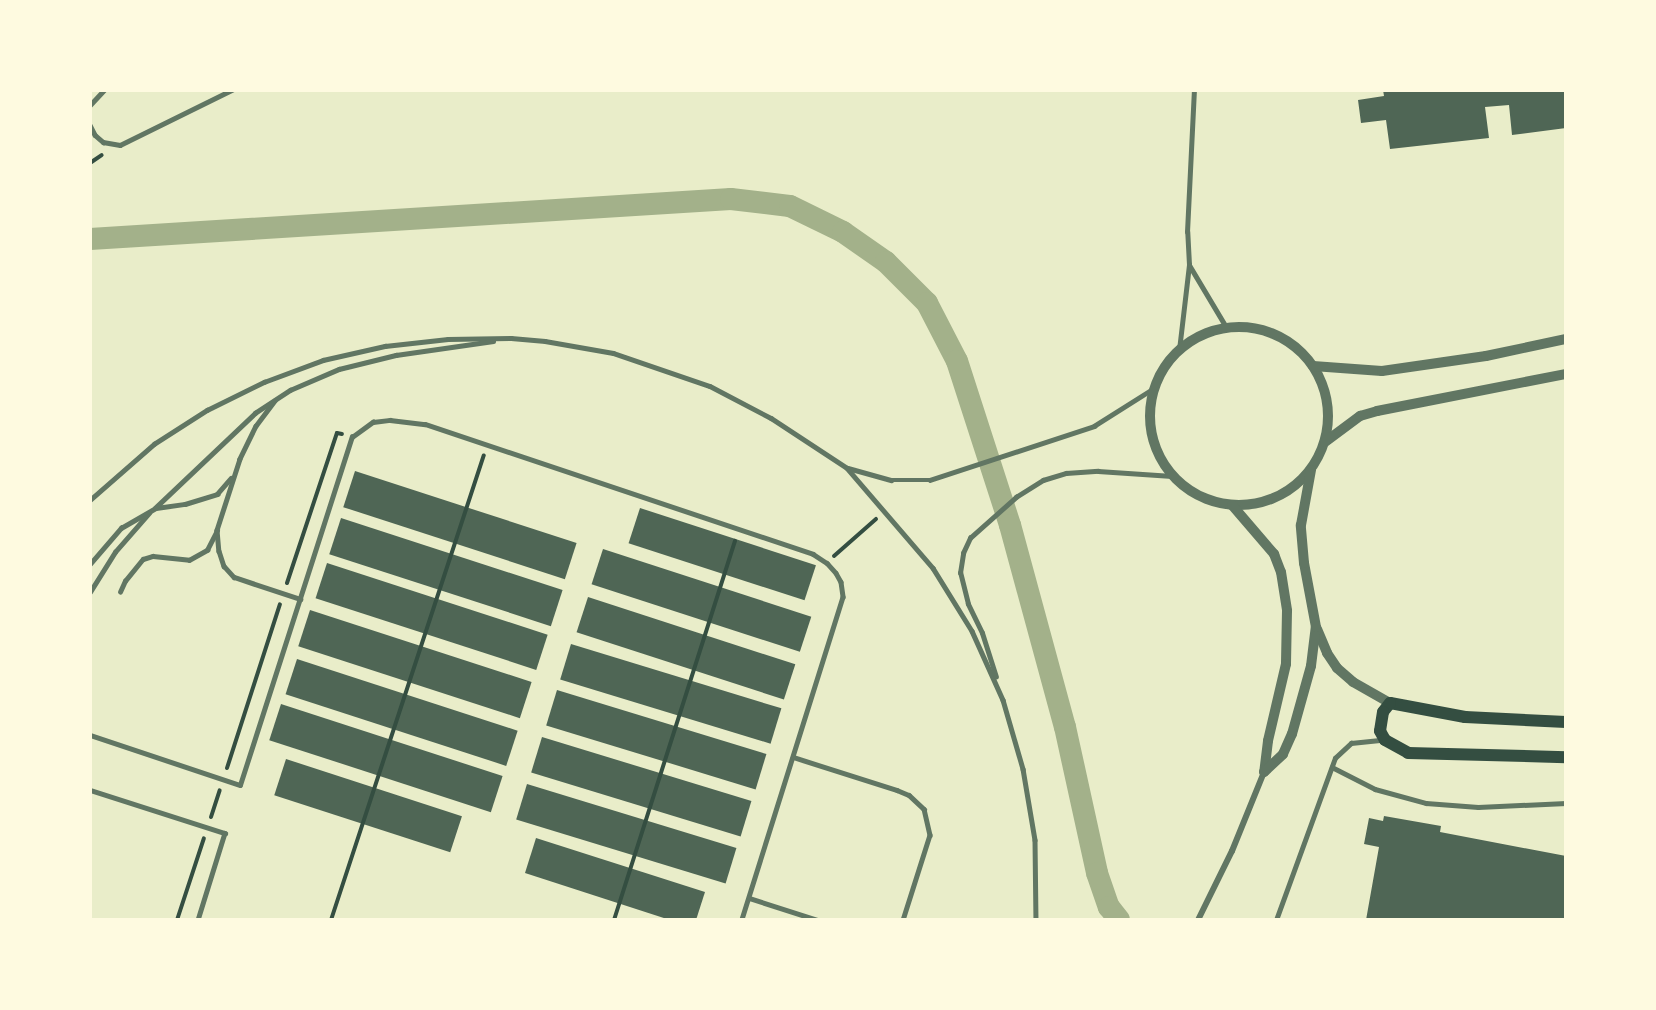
<!DOCTYPE html>
<style>
body{margin:0}
#map{position:relative;width:1656px;height:1010px;overflow:hidden;background:#e9edc9;font-family:Signika,sans-serif}
div>[style]{position:absolute}
[style*='--x']{left:calc(var(--x)*1px);top:calc(var(--y)*1px);width:calc(var(--w)*1px);rotate:calc(var(--a)*1deg)}
.canal>*{height:22px;margin:-11px;padding:0 11px;transform-origin:11px;border-radius:11px;background:#a3b18a}
.building>*{inset:0;background:#4f6655;transform-origin:0 0}
.path>*{height:4px;margin:-2px;padding:0 2px;transform-origin:2px;border-radius:2px;background:#344e41}
.service>*{height:4.5px;margin:-2.25px;padding:0 2.25px;transform-origin:2.25px;border-radius:2.25px;background:#617663}
.minor>*{height:6px;margin:-3px;padding:0 3px;transform-origin:3px;border-radius:3px;background:#617663}
.tertiary>*{height:10px;margin:-5px;padding:0 5px;transform-origin:5px;border-radius:5px;background:#617663}
.tertiary>.ring{margin:-5px;padding:0;box-sizing:content-box;background:none;border:10px solid #617663;border-radius:50%}
.secondary>*{height:12px;margin:-6px;padding:0 6px;transform-origin:6px;border-radius:6px;background:#344e41}
span{translate:-50% -50%;white-space:nowrap;text-align:center;line-height:1.15;-webkit-text-stroke:6px #fefae0;paint-order:stroke}
.frame{position:absolute;inset:0;border:92px solid #fefae0;pointer-events:none}
</style>
<div id="map">
<div class="canal">
<div style="--x:90;--y:239;--w:642;--a:-3.57"></div>
<div style="--x:731;--y:199;--w:59;--a:6.8"></div>
<div style="--x:790;--y:206;--w:59;--a:26.1"></div>
<div style="--x:843;--y:232;--w:52;--a:34.9"></div>
<div style="--x:886;--y:262;--w:58;--a:45"></div>
<div style="--x:927;--y:303;--w:65;--a:62.7"></div>
<div style="--x:957;--y:361;--w:172;--a:72.1"></div>
<div style="--x:1010;--y:525;--w:209;--a:74.8"></div>
<div style="--x:1065;--y:727;--w:149;--a:77.6"></div>
<div style="--x:1097;--y:873;--w:36;--a:71"></div>
<div style="--x:1109;--y:907;--w:16;--a:52"></div>
</div>
<div class="building">
<div style="clip-path:polygon(1383px 90px,1566px 90px,1566px 128px,1512px 135px,1509px 105px,1485px 107px,1489px 138px,1390px 149px,1386px 120px,1361px 123px,1358px 100px,1384px 96px)"></div>
<div style="left:355px;top:471px;width:233px;height:38px;rotate:18deg"></div>
<div style="left:640px;top:508px;width:185px;height:37px;rotate:18deg"></div>
<div style="left:341px;top:518px;width:233px;height:38px;rotate:18deg"></div>
<div style="left:603px;top:549px;width:219px;height:37px;rotate:18deg"></div>
<div style="left:327px;top:563px;width:232px;height:37px;rotate:18deg"></div>
<div style="left:588px;top:597px;width:218px;height:37px;rotate:18deg"></div>
<div style="left:310px;top:610px;width:233px;height:38px;rotate:18deg"></div>
<div style="left:571px;top:644px;width:220px;height:37px;rotate:17deg"></div>
<div style="left:297px;top:659px;width:232px;height:37px;rotate:18deg"></div>
<div style="left:557px;top:690px;width:219px;height:37px;rotate:17deg"></div>
<div style="left:281px;top:704px;width:233px;height:38px;rotate:18deg"></div>
<div style="left:542px;top:737px;width:219px;height:37px;rotate:17deg"></div>
<div style="left:286px;top:759px;width:185px;height:38px;rotate:18deg"></div>
<div style="left:527px;top:784px;width:219px;height:37px;rotate:17deg"></div>
<div style="clip-path:polygon(1384px 816px,1441px 826px,1440px 832px,1566px 856px,1566px 920px,1366px 920px,1379px 847px,1364px 844px,1369px 818px,1383px 821px)"></div>
<div style="clip-path:polygon(536px 838px,705px 892px,696px 920px,670px 920px,525px 873px)"></div>
</div>
<div class="path">
<div style="--x:90;--y:163;--w:14;--a:-34"></div>
<div style="--x:834;--y:556;--w:56;--a:-41.4"></div>
<div style="--x:287;--y:583;--w:158;--a:-71.6"></div>
<div style="--x:337;--y:433;--w:5;--a:11"></div>
<div style="--x:227;--y:768;--w:172;--a:-72.1"></div>
<div style="--x:211;--y:817;--w:28;--a:-72"></div>
<div style="--x:177;--y:920;--w:86;--a:-71.8"></div>
<div style="--x:331;--y:920;--w:489;--a:-71.8"></div>
<div style="--x:614;--y:920;--w:398;--a:-72.3"></div>
</div>
<div class="service">
<div style="--x:90;--y:105;--w:21;--a:-47"></div>
<div style="--x:90;--y:125;--w:11;--a:63"></div>
<div style="--x:95;--y:135;--w:11;--a:41"></div>
<div style="--x:103;--y:142;--w:17;--a:10"></div>
<div style="--x:120;--y:145;--w:125;--a:-26.2"></div>
<div style="--x:1190;--y:266;--w:72;--a:59.2"></div>
<div style="--x:1179;--y:350;--w:86;--a:-83.3"></div>
<div style="--x:1189;--y:265;--w:33;--a:-93"></div>
<div style="--x:1187;--y:232;--w:142;--a:-87.2"></div>
<div style="--x:275;--y:401;--w:31;--a:127"></div>
<div style="--x:256;--y:426;--w:37;--a:116"></div>
<div style="--x:240;--y:459;--w:75;--a:107.9"></div>
<div style="--x:217;--y:530;--w:21;--a:85"></div>
<div style="--x:219;--y:551;--w:16;--a:72"></div>
<div style="--x:224;--y:566;--w:15;--a:48"></div>
<div style="--x:234;--y:577;--w:70;--a:18.4"></div>
<div style="--x:848;--y:468;--w:45;--a:15.6"></div>
<div style="--x:891;--y:480;--w:39;--a:0"></div>
<div style="--x:930;--y:480;--w:173;--a:-18.2"></div>
<div style="--x:1094;--y:426;--w:71;--a:-32.3"></div>
<div style="--x:90;--y:500;--w:85;--a:-41.2"></div>
<div style="--x:154;--y:444;--w:63;--a:-32.7"></div>
<div style="--x:207;--y:410;--w:64;--a:-26.2"></div>
<div style="--x:264;--y:382;--w:63;--a:-20.4"></div>
<div style="--x:323;--y:360;--w:64;--a:-12.7"></div>
<div style="--x:385;--y:346;--w:63;--a:-6.3"></div>
<div style="--x:448;--y:339;--w:63;--a:-0.9"></div>
<div style="--x:511;--y:338;--w:34;--a:5"></div>
<div style="--x:545;--y:341;--w:69;--a:10"></div>
<div style="--x:613;--y:353;--w:102;--a:18.8"></div>
<div style="--x:710;--y:386;--w:69;--a:27.7"></div>
<div style="--x:771;--y:418;--w:91;--a:33.3"></div>
<div style="--x:847;--y:468;--w:132;--a:49.3"></div>
<div style="--x:933;--y:568;--w:74;--a:58.2"></div>
<div style="--x:972;--y:631;--w:76;--a:65.8"></div>
<div style="--x:1003;--y:700;--w:72;--a:73.8"></div>
<div style="--x:1023;--y:769;--w:72;--a:80.4"></div>
<div style="--x:1035;--y:840;--w:80;--a:89.3"></div>
<div style="--x:156;--y:508;--w:29;--a:-8"></div>
<div style="--x:185;--y:504;--w:34;--a:-17"></div>
<div style="--x:217;--y:494;--w:21;--a:-49"></div>
<div style="--x:90;--y:564;--w:48;--a:-49.3"></div>
<div style="--x:121;--y:528;--w:39;--a:-30"></div>
<div style="--x:155;--y:508;--w:138;--a:-43.5"></div>
<div style="--x:255;--y:413;--w:42;--a:-33.3"></div>
<div style="--x:290;--y:390;--w:53;--a:-23.2"></div>
<div style="--x:339;--y:369;--w:59;--a:-13.8"></div>
<div style="--x:396;--y:355;--w:98;--a:-8.2"></div>
<div style="--x:90;--y:592;--w:47;--a:-58"></div>
<div style="--x:115;--y:552;--w:52;--a:-48.9"></div>
<div style="--x:120;--y:592;--w:12;--a:-66"></div>
<div style="--x:125;--y:581;--w:28;--a:-51"></div>
<div style="--x:143;--y:559;--w:10;--a:-17"></div>
<div style="--x:153;--y:556;--w:36;--a:6"></div>
<div style="--x:189;--y:560;--w:21;--a:-29"></div>
<div style="--x:207;--y:550;--w:22;--a:-63"></div>
<div style="--x:996;--y:677;--w:46;--a:-107.7"></div>
<div style="--x:982;--y:633;--w:32;--a:-116"></div>
<div style="--x:968;--y:604;--w:32;--a:-104"></div>
<div style="--x:960;--y:573;--w:20;--a:-81"></div>
<div style="--x:963;--y:553;--w:17;--a:-65"></div>
<div style="--x:970;--y:538;--w:62;--a:-41.7"></div>
<div style="--x:1016;--y:497;--w:32;--a:-32"></div>
<div style="--x:1043;--y:480;--w:24;--a:-17"></div>
<div style="--x:1066;--y:473;--w:32;--a:-4"></div>
<div style="--x:1098;--y:471;--w:74;--a:3.9"></div>
<div style="--x:90;--y:735;--w:158;--a:18.4"></div>
<div style="--x:240;--y:785;--w:366;--a:-72.2"></div>
<div style="--x:352;--y:437;--w:26;--a:-36"></div>
<div style="--x:373;--y:422;--w:17;--a:-7"></div>
<div style="--x:390;--y:420;--w:35;--a:7"></div>
<div style="--x:425;--y:424;--w:409;--a:18.5"></div>
<div style="--x:813;--y:554;--w:17;--a:33"></div>
<div style="--x:827;--y:563;--w:13;--a:48"></div>
<div style="--x:836;--y:573;--w:10;--a:61"></div>
<div style="--x:841;--y:582;--w:15;--a:82"></div>
<div style="--x:843;--y:597;--w:338;--a:107.4"></div>
<div style="--x:793;--y:757;--w:109;--a:17.6"></div>
<div style="--x:897;--y:790;--w:13;--a:23"></div>
<div style="--x:909;--y:795;--w:21;--a:43"></div>
<div style="--x:924;--y:809;--w:27;--a:77"></div>
<div style="--x:930;--y:835;--w:89;--a:107.6"></div>
<div style="--x:1332;--y:767;--w:48;--a:27.1"></div>
<div style="--x:1375;--y:789;--w:53;--a:15.4"></div>
<div style="--x:1426;--y:803;--w:52;--a:4.4"></div>
<div style="--x:1478;--y:807;--w:88;--a:-2.6"></div>
<div style="--x:90;--y:790;--w:142;--a:17.7"></div>
<div style="--x:225;--y:833;--w:91;--a:107.2"></div>
<div style="--x:749;--y:898;--w:72;--a:17.7"></div>
<div style="--x:1276;--y:920;--w:172;--a:-70"></div>
<div style="--x:1335;--y:758;--w:22;--a:-43"></div>
<div style="--x:1351;--y:743;--w:31;--a:-6"></div>
</div>
<div class="minor">
<div style="--x:1198;--y:920;--w:77;--a:-63.8"></div>
<div style="--x:1232;--y:851;--w:85;--a:-67.9"></div>
</div>
<div class="tertiary">
<div class="ring" style="left:1150px;top:327px;width:168px;height:168px"></div>
<div style="--x:1313;--y:366;--w:69;--a:4.1"></div>
<div style="--x:1382;--y:371;--w:105;--a:-8.2"></div>
<div style="--x:1486;--y:356;--w:82;--a:-12"></div>
<div style="--x:1325;--y:442;--w:44;--a:-36.6"></div>
<div style="--x:1360;--y:416;--w:18;--a:-16"></div>
<div style="--x:1377;--y:411;--w:193;--a:-11.1"></div>
<div style="--x:1232;--y:505;--w:65;--a:49.4"></div>
<div style="--x:1274;--y:554;--w:19;--a:69"></div>
<div style="--x:1281;--y:572;--w:39;--a:81"></div>
<div style="--x:1287;--y:611;--w:53;--a:91.1"></div>
<div style="--x:1286;--y:664;--w:79;--a:103.2"></div>
<div style="--x:1268;--y:741;--w:31;--a:97"></div>
<div style="--x:1317;--y:629;--w:26;--a:67"></div>
<div style="--x:1327;--y:653;--w:18;--a:56"></div>
<div style="--x:1337;--y:668;--w:21;--a:41"></div>
<div style="--x:1353;--y:682;--w:43;--a:29.6"></div>
<div style="--x:1264;--y:772;--w:26;--a:-43"></div>
<div style="--x:1283;--y:754;--w:22;--a:-66"></div>
<div style="--x:1292;--y:734;--w:71;--a:-74.4"></div>
<div style="--x:1311;--y:666;--w:39;--a:-83"></div>
<div style="--x:1316;--y:627;--w:65;--a:-100.6"></div>
<div style="--x:1304;--y:563;--w:38;--a:-95"></div>
<div style="--x:1301;--y:525;--w:56;--a:-79.7"></div>
</div>
<div class="secondary">
<div style="--x:1566;--y:722;--w:101;--a:-177.2"></div>
<div style="--x:1465;--y:717;--w:76;--a:-169.4"></div>
<div style="--x:1390;--y:703;--w:11;--a:128"></div>
<div style="--x:1383;--y:712;--w:19;--a:99"></div>
<div style="--x:1380;--y:731;--w:10;--a:61"></div>
<div style="--x:1385;--y:740;--w:26;--a:29"></div>
<div style="--x:1408;--y:753;--w:158;--a:1.5"></div>
</div>
<div class="frame"></div>
</div>
